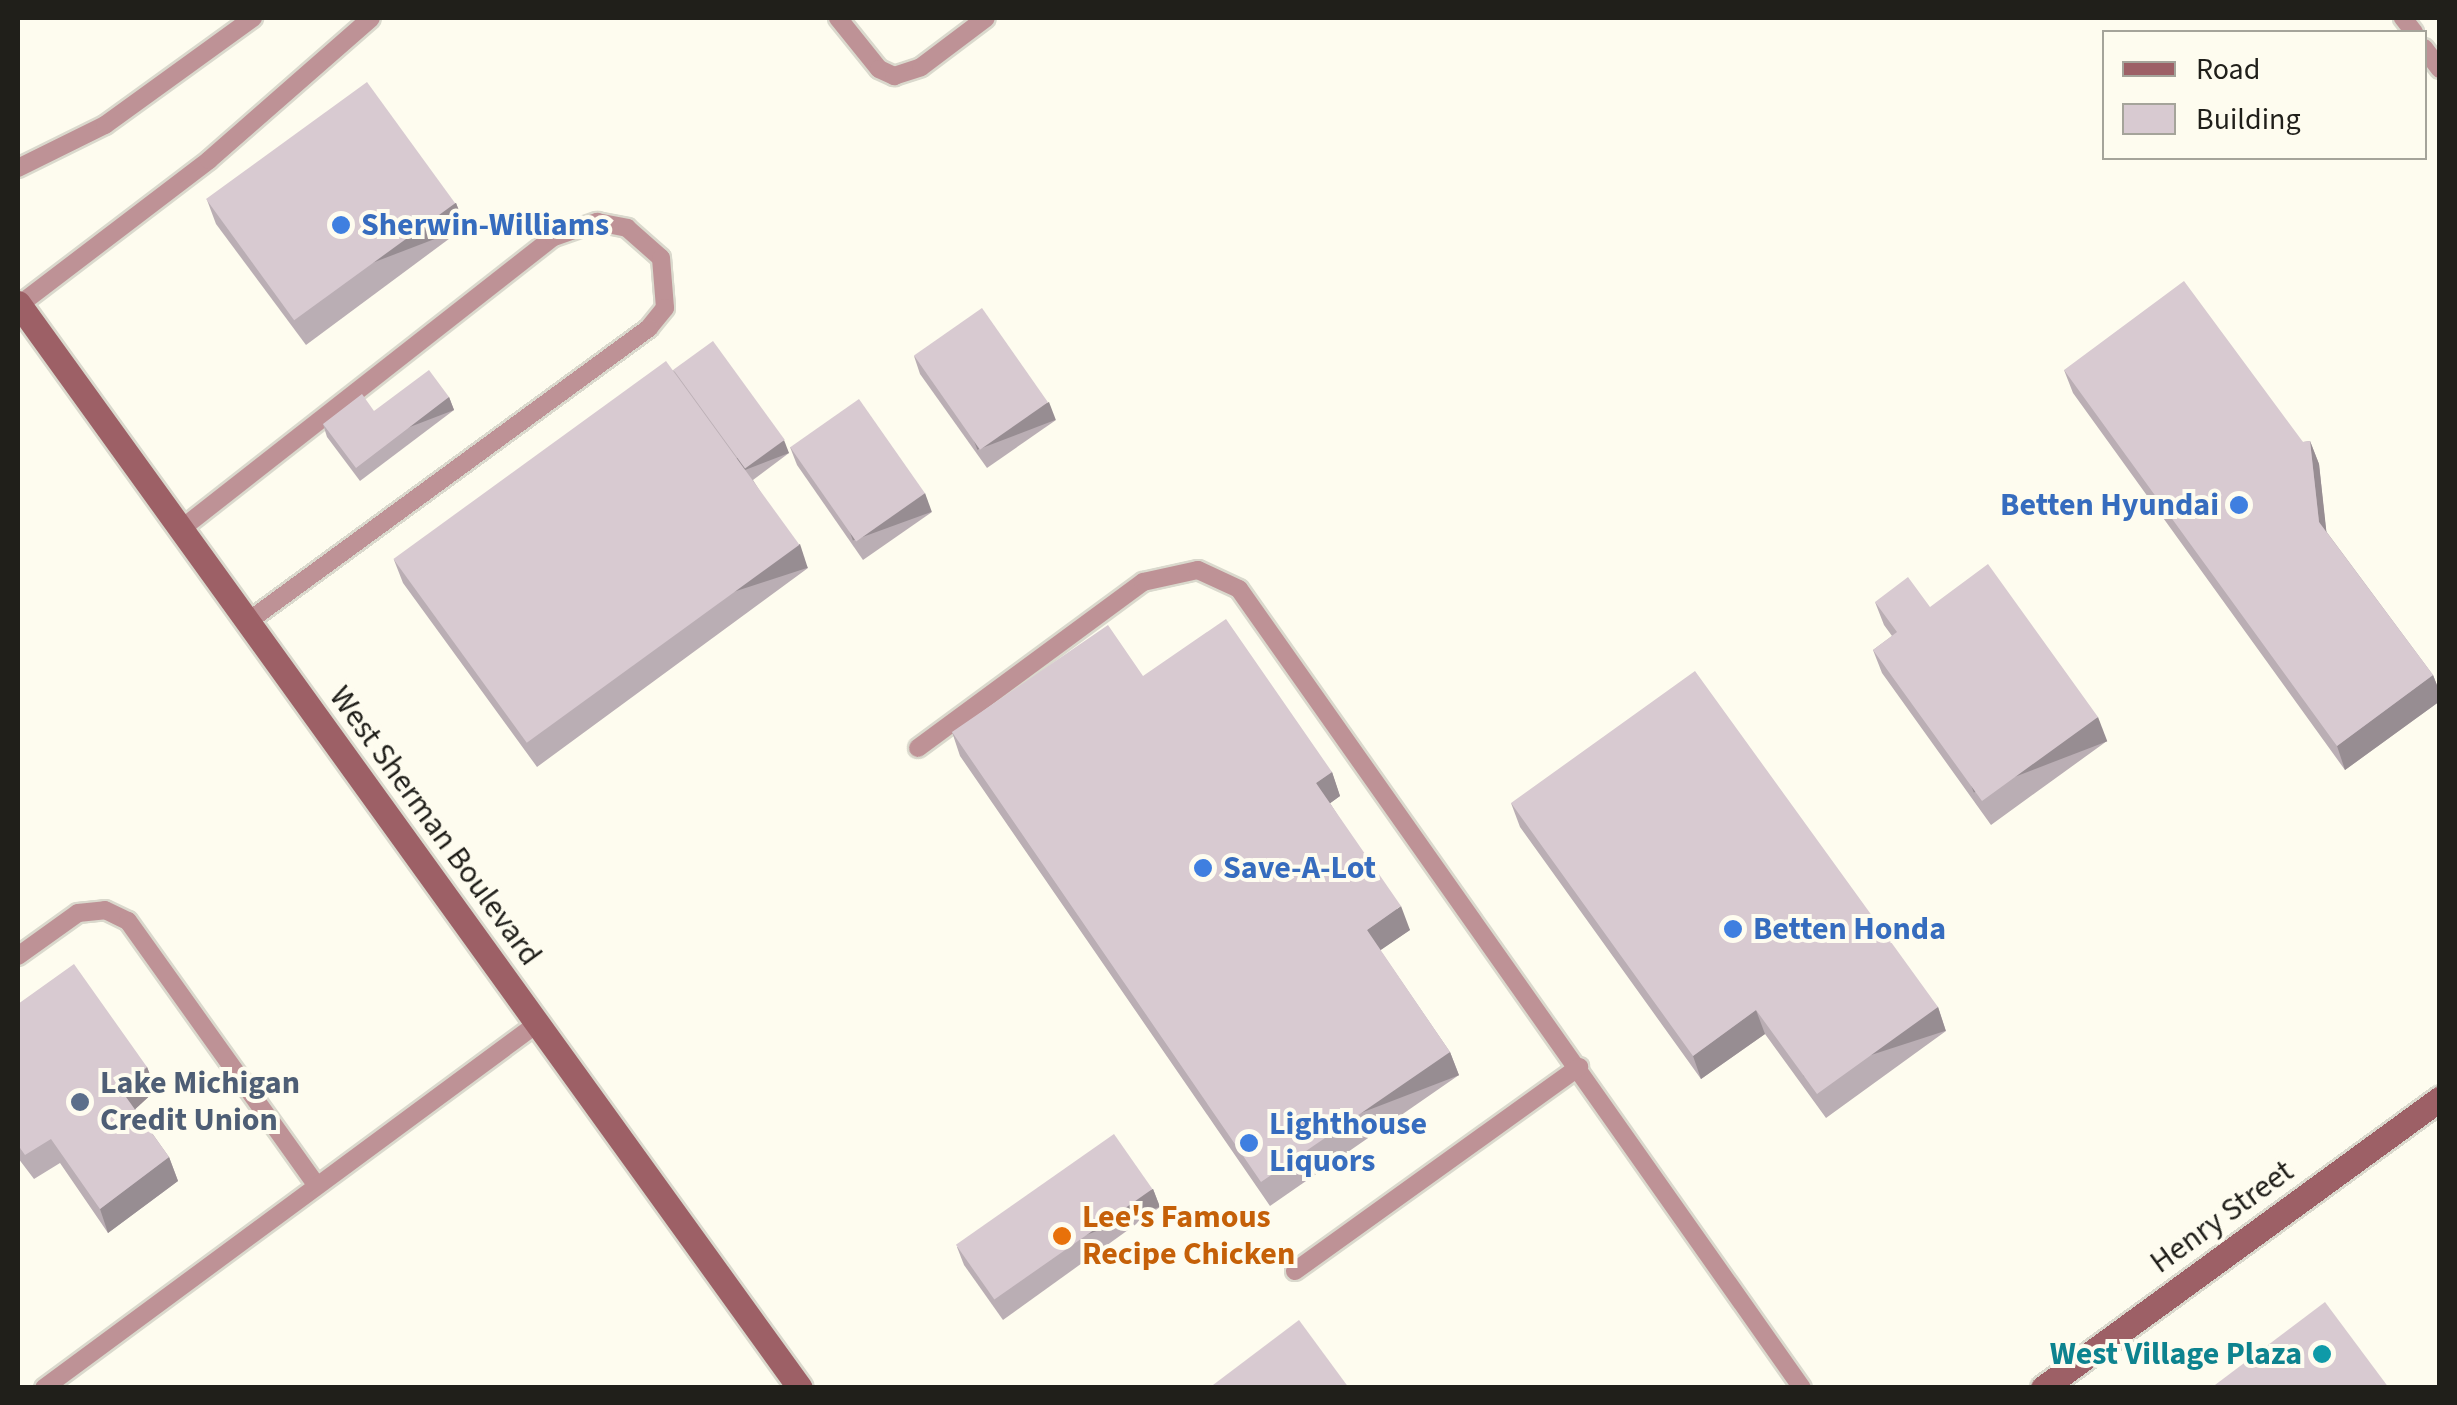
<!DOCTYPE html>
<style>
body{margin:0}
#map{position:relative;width:2457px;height:1405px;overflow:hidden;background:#fefcef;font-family:"Source Sans 3",sans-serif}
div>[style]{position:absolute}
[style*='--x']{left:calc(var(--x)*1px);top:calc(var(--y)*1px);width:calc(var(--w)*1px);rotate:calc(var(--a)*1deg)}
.roads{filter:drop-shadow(2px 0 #dad9cd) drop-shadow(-2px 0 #dad9cd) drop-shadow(0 2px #dad9cd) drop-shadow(0 -2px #dad9cd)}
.service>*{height:18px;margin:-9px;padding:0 9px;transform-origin:9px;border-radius:9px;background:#be9296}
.secondary>*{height:25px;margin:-12.5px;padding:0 12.5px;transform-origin:12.5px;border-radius:12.5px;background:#9d6066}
.wall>*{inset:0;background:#baaeb4}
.shaded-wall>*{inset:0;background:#978d92;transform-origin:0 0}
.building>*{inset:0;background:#d8cad1;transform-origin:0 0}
.dots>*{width:28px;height:28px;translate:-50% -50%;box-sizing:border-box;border:5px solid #fefcef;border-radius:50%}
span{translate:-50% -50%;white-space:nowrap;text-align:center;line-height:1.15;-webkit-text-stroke:8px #fefcef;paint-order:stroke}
.shop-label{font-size:32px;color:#366cbe;font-weight:700}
.left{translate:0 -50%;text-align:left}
.right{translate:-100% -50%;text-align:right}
.street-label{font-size:32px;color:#201f1a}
.service-label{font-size:32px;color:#4e5e75;font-weight:700}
.food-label{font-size:32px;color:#c56008;font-weight:700}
.culture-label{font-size:32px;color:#0d838f;font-weight:700}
.frame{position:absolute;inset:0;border:20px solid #201f1a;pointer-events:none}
.legend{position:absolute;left:2102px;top:30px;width:325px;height:130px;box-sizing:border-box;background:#fefcef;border:2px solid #a5a49a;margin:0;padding:12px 18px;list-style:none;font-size:30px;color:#201f1a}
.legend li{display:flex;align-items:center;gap:20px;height:50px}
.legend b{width:50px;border:2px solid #a5a49a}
</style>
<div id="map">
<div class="roads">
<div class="service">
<div style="--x:838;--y:18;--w:65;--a:51.2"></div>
<div style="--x:879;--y:69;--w:17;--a:25"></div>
<div style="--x:894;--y:76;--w:28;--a:-18"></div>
<div style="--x:921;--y:67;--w:81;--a:-37"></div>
<div style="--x:2403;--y:18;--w:18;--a:52"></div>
<div style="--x:2424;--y:48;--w:26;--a:53"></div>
<div style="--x:18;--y:168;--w:97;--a:-26.3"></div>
<div style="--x:105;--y:125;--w:183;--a:-35.9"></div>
<div style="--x:19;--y:305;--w:239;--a:-37.3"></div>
<div style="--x:209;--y:160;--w:215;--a:-41.2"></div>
<div style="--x:181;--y:529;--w:474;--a:-38.1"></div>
<div style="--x:554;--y:237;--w:46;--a:-19.2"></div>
<div style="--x:597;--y:222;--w:31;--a:11"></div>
<div style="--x:627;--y:228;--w:45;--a:41.4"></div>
<div style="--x:661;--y:258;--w:50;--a:85.4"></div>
<div style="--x:665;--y:308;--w:26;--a:129"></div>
<div style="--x:649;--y:328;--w:497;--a:143.8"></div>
<div style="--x:918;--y:748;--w:280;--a:-36.4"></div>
<div style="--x:1143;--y:582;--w:56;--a:-12.3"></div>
<div style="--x:1198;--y:570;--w:45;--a:24.9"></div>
<div style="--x:1239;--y:589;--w:977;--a:54.83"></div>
<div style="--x:18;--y:956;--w:74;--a:-35.6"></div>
<div style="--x:78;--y:913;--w:27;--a:-6"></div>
<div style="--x:105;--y:910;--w:25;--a:26"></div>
<div style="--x:128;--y:921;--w:325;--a:54.5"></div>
<div style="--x:1295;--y:1271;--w:350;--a:-35.7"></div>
<div style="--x:44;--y:1388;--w:614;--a:-36.46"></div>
</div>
<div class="secondary">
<div style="--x:18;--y:303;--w:1337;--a:54.22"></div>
<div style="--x:2043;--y:1388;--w:491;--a:-36.1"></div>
</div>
</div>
<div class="wall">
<div style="clip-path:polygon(207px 200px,456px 203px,465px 227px,306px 345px,216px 224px)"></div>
<div style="clip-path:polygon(914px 356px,1056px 420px,987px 468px,920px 374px)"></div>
<div style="clip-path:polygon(673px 370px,789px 453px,753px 480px,808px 568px,537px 767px,403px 583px,394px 560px)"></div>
<div style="clip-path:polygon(2064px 370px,2303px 442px,2310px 441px,2319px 464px,2326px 531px,2433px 675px,2440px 693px,2440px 701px,2345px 770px,2073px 393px)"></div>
<div style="clip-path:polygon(449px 397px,454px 410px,360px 481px,327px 437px,323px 424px,374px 411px)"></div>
<div style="clip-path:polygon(790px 447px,932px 512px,863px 560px,797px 465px)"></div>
<div style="clip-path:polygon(1875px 602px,2107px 741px,1991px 825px,1882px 673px,1873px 650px,1892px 636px,1884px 625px)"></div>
<div style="clip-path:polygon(1143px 676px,1332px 772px,1340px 796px,1330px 803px,1410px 930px,1380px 950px,1450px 1052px,1459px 1075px,1270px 1206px,960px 756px,952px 732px)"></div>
<div style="clip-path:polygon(1511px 803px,1938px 1007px,1946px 1031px,1826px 1118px,1765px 1034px,1701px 1079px,1520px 827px)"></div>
<div style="clip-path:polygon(18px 1004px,147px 1067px,156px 1090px,135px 1109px,169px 1157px,178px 1181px,108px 1233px,60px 1163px,34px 1179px,18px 1158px)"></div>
<div style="clip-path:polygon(1153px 1189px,1160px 1207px,1003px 1320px,964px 1265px,957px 1247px)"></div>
</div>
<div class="shaded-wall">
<div style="left:456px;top:203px;width:26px;height:197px;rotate:69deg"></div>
<div style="left:449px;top:397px;width:14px;height:117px;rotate:69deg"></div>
<div style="left:1049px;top:402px;width:19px;height:84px;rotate:69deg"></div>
<div style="left:784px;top:440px;width:14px;height:52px;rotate:69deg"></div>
<div style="clip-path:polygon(2310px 441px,2319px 464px,2328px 546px,2319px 522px)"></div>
<div style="left:925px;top:493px;width:20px;height:84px;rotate:70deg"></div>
<div style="left:800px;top:544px;width:25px;height:337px;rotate:72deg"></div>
<div style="clip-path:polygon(2433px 675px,2440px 693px,2440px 701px,2345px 770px,2337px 746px)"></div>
<div style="left:2098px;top:717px;width:26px;height:143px;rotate:69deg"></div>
<div style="clip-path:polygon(1332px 772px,1340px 796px,1325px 807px,1316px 783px)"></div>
<div style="clip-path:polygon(1401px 906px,1410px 930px,1375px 954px,1367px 930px)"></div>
<div style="left:1938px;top:1007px;width:25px;height:149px;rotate:72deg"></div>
<div style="clip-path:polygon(1756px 1010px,1765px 1034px,1701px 1079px,1693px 1056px)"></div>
<div style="left:1450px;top:1052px;width:25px;height:229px;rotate:69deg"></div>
<div style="clip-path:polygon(147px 1067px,156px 1090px,130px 1114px,121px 1090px)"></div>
<div style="clip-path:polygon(169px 1157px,178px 1181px,108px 1233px,100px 1209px)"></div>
<div style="left:1153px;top:1189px;width:19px;height:192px;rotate:69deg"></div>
</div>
<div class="building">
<div style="left:367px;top:82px;width:150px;height:199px;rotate:54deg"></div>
<div style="clip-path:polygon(2184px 281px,2303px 442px,2310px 441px,2319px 522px,2433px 675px,2337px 746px,2064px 370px)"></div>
<div style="left:982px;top:308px;width:115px;height:83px;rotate:55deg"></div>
<div style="left:713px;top:341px;width:122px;height:49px;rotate:54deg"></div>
<div style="left:666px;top:361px;width:227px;height:337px;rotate:54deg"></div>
<div style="clip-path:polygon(429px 370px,449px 397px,356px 468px,323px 424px,362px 394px,374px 411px)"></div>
<div style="left:859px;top:399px;width:115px;height:84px;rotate:55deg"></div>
<div style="clip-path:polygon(1988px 564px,2098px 717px,1982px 801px,1873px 650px,1897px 632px,1875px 602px,1908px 577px,1930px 607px)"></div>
<div style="clip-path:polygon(1226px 619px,1332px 772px,1316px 783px,1401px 906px,1367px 930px,1450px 1052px,1261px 1182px,952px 732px,1108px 625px,1143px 676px)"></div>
<div style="clip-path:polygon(1695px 671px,1938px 1007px,1817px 1094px,1756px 1010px,1693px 1056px,1511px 803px)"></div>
<div style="clip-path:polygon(74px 964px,147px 1067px,121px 1090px,169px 1157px,100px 1209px,51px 1139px,25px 1155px,18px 1145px,18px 1004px)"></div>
<div style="left:1114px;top:1134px;width:67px;height:193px;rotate:55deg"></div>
<div style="clip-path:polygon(2325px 1302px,2389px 1388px,2211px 1388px)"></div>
<div style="clip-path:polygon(1299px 1320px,1349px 1388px,1209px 1388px)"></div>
</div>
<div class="dots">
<div style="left:341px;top:225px;background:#3f7fe0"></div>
<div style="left:2239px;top:505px;background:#3f7fe0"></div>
<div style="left:1203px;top:868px;background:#3f7fe0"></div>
<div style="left:1733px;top:929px;background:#3f7fe0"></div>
<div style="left:80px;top:1102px;background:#5c6f8a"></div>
<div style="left:1249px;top:1143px;background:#3f7fe0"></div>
<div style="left:1062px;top:1236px;background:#e8710a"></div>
<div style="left:2322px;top:1354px;background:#0f9aa8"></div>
</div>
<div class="shop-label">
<span class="left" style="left:361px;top:225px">Sherwin-Williams</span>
<span class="right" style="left:2219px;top:505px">Betten Hyundai</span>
<span class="left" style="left:1223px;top:868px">Save-A-Lot</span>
<span class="left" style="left:1753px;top:929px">Betten Honda</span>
<span class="left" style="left:1269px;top:1143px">Lighthouse<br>Liquors</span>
</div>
<div class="street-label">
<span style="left:435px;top:826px;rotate:54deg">West Sherman Boulevard</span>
<span style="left:2222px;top:1217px;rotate:-36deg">Henry Street</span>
</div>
<div class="service-label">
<span class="left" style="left:100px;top:1102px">Lake Michigan<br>Credit Union</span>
</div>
<div class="food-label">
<span class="left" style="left:1082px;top:1236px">Lee's Famous<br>Recipe Chicken</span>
</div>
<div class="culture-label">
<span class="right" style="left:2302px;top:1354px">West Village Plaza</span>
</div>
<div class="frame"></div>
<ul class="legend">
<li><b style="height:12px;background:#9d6066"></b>Road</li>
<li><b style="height:28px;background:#d8cad1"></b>Building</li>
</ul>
</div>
